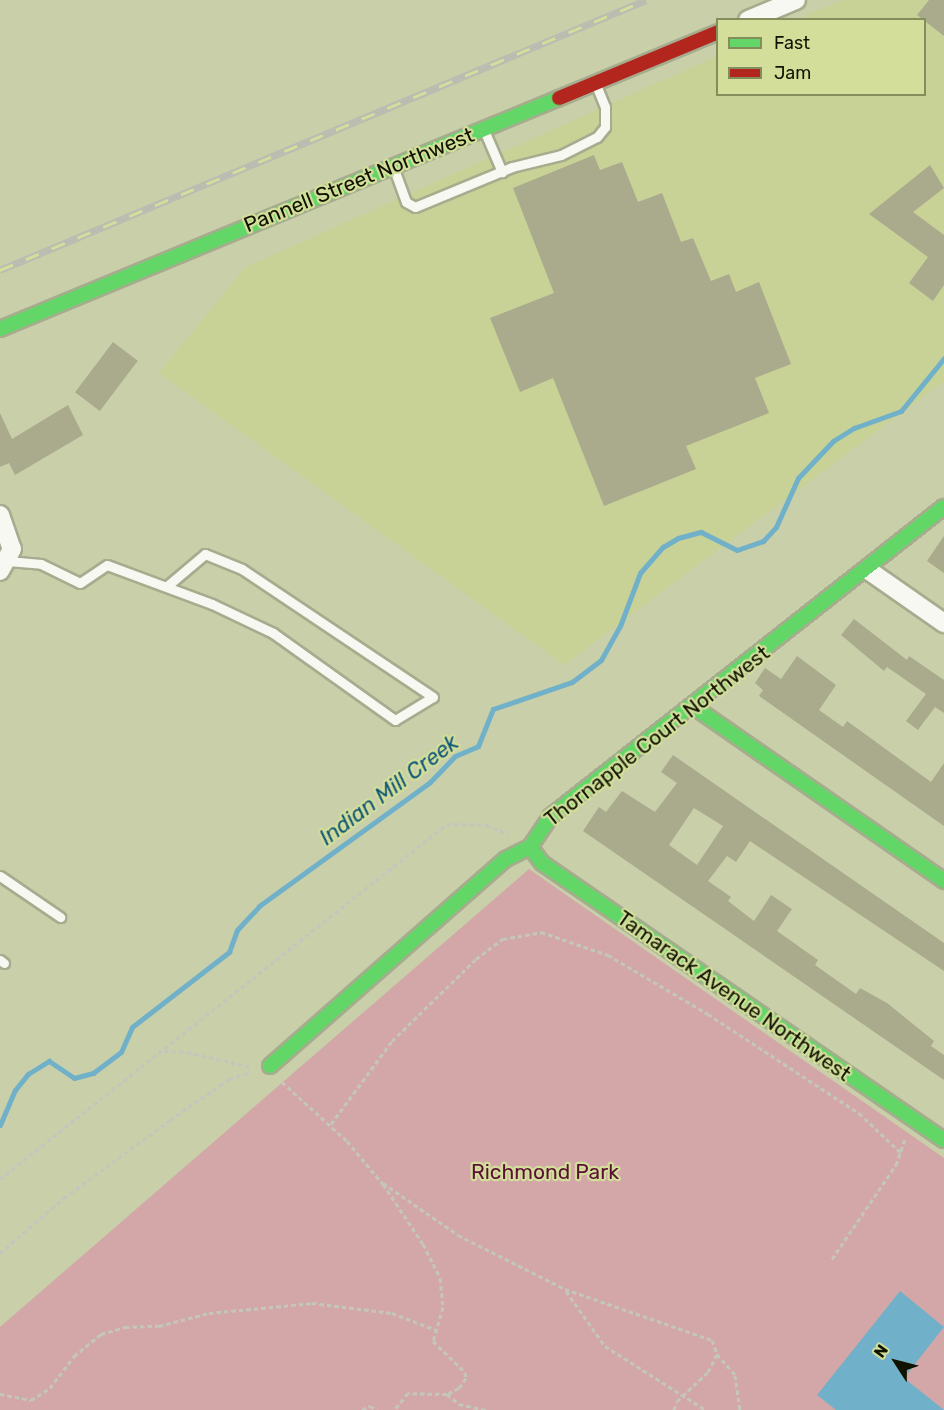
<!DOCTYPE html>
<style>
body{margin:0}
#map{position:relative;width:944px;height:1410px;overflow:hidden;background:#c8cfa9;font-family:Rubik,sans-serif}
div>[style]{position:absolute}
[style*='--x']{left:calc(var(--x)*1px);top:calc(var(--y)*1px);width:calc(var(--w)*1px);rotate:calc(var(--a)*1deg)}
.built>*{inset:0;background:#c8d297}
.green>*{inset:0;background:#d3a7a7}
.water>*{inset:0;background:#70b1c9}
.stream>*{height:5px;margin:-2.5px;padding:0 2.5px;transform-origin:2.5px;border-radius:2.5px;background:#70b1c9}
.building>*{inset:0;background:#aaaa8c;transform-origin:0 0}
.path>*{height:3px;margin-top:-1.5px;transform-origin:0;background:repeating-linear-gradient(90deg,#c4c6bc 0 4.5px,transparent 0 7.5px)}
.roads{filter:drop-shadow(2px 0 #a6ac8e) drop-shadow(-2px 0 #a6ac8e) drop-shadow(0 2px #a6ac8e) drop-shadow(0 -2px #a6ac8e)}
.lane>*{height:9px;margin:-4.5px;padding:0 4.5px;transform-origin:4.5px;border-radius:4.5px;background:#f7f8f2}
.street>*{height:18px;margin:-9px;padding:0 9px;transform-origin:9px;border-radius:9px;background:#f7f8f2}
.fast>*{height:14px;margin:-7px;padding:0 7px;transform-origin:7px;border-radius:7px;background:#63d668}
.jam>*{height:14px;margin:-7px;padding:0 7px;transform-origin:7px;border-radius:7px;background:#b3261e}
.rail>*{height:7px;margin-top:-3.5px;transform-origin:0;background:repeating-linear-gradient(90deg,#d2de9a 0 14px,#babcb2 0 28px);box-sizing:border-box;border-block:2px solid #babcb2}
span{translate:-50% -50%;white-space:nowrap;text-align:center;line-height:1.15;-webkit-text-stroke:4.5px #d2de9a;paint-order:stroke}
.street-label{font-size:21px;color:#101300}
.park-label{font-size:21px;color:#5c0f35}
.water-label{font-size:22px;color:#105678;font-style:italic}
.legend{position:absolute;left:716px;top:18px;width:210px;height:78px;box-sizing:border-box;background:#d2de9a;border:2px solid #848d5c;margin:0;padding:8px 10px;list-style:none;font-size:18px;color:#101300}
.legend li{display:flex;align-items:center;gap:12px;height:30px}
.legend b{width:30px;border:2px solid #848d5c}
.north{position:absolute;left:866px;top:1332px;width:60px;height:60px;-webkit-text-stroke:4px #d2de9a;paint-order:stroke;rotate:306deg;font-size:16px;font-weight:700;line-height:24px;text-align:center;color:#101300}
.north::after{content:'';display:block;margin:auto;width:21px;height:27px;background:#101300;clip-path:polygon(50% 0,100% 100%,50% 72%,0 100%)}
</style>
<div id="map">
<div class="built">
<div style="clip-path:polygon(842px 0,944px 0,944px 381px,564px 665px,159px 373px,244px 268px,717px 56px,718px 94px,924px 94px,924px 20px,798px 19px)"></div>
</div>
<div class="green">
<div style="clip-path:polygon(529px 869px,944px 1158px,944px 1410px,0 1410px,0 1327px)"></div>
</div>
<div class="water">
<div style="clip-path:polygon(900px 1291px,944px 1327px,904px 1378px,944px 1410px,836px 1410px,817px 1395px)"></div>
</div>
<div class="stream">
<div style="--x:0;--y:1125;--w:38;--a:-67"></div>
<div style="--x:15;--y:1090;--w:21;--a:-51"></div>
<div style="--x:28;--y:1074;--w:25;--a:-32"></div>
<div style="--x:49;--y:1061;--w:30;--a:34"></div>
<div style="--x:74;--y:1078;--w:20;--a:-15"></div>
<div style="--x:93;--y:1073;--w:35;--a:-37"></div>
<div style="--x:121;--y:1052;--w:27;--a:-66"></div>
<div style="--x:132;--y:1027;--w:123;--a:-37.7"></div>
<div style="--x:229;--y:952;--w:23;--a:-70"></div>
<div style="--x:237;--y:930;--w:33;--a:-47"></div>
<div style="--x:259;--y:906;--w:211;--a:-35.9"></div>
<div style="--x:430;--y:782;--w:36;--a:-46"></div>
<div style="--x:455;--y:756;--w:25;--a:-23"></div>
<div style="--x:478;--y:746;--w:40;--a:-68"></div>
<div style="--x:493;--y:709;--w:83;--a:-18.9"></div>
<div style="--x:572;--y:682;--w:36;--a:-37"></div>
<div style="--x:601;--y:660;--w:39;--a:-61"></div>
<div style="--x:620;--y:626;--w:57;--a:-69.3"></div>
<div style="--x:640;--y:573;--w:35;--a:-49"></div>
<div style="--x:663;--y:547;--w:17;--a:-31"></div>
<div style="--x:678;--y:538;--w:24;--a:-15"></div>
<div style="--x:701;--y:532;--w:40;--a:26.6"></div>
<div style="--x:737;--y:550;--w:28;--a:-19"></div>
<div style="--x:763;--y:541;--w:19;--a:-47"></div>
<div style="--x:776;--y:527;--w:54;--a:-65.8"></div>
<div style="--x:798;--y:478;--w:51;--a:-46.6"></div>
<div style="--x:833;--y:441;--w:25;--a:-32"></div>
<div style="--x:854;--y:428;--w:50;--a:-19.9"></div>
<div style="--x:901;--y:411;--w:68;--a:-50.9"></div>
</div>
<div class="building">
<div style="clip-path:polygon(929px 0,944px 0,944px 36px,917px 15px)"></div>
<div style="clip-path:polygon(594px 155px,600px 170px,622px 162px,638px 202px,662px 193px,681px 242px,693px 238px,711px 281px,729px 274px,736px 292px,759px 282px,791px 364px,755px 378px,769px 413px,686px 446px,696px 469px,604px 506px,553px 378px,520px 392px,490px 318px,554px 293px,513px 188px)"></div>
<div style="clip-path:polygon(930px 165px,944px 188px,913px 212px,944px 235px,944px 285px,933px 301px,909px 283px,928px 257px,869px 214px)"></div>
<div style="left:113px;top:342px;width:31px;height:63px;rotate:37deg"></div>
<div style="clip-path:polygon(68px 405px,83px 435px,15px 475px,9px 463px,0 467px,0 413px,12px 439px)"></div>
<div style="clip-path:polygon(944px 536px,944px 573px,927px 561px)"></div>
<div style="clip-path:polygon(854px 619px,907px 660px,909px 656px,944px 680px,944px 713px,935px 707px,918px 730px,906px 721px,926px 694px,887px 667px,884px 671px,841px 635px)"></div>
<div style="clip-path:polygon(797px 656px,836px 685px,819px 710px,843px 727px,847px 721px,931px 782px,944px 763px,944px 826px,759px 696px,763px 690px,755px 683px,765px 668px,781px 679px)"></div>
<div style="clip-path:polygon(evenodd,673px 755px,944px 943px,944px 971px,750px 841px,736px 862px,727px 856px,708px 881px,731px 897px,728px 901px,754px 921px,771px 895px,792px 909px,777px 931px,818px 960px,815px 965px,856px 994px,860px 988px,887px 1003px,934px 1041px,931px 1046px,944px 1055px,944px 1080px,583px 831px,599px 807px,606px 812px,622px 791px,655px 812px,677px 783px,661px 772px,673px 755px,694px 808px,723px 826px,697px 865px,669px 845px,694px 808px)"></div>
</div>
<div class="path">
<div style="--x:164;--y:1051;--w:23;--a:2"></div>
<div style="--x:187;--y:1052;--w:66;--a:13.2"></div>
<div style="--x:282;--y:1082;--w:88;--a:42.2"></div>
<div style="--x:347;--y:1141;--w:56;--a:50.1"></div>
<div style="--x:383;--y:1184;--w:72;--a:56.3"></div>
<div style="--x:423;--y:1244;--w:38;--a:63"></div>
<div style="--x:440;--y:1278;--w:29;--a:84"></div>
<div style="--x:443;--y:1307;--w:35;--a:106"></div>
<div style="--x:433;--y:1341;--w:45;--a:44.1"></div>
<div style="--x:465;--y:1372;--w:6;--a:81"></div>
<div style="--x:466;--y:1378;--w:12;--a:125"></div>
<div style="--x:459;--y:1388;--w:13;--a:153"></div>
<div style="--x:447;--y:1394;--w:39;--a:-179"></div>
<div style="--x:408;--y:1393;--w:22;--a:129"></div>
<div style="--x:331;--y:1124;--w:103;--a:-53.7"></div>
<div style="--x:392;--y:1041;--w:117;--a:-44.3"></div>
<div style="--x:476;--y:959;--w:34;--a:-37"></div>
<div style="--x:503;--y:939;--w:39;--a:-10"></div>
<div style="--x:541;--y:932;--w:71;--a:18.9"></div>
<div style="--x:608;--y:955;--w:116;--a:30.5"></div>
<div style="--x:708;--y:1014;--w:181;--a:33.3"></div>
<div style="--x:859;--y:1113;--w:59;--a:43.6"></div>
<div style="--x:0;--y:1179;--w:571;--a:-38.46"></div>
<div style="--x:447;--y:824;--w:39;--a:1"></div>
<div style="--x:486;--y:825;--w:24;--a:22"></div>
<div style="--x:383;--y:1183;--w:91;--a:34.7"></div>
<div style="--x:458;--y:1235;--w:120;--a:26.8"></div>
<div style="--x:565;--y:1289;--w:156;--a:19.1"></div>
<div style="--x:712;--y:1340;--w:15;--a:70"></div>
<div style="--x:717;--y:1354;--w:28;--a:49"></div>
<div style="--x:735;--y:1375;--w:35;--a:82"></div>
<div style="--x:0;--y:1253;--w:84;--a:-40.7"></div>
<div style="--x:64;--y:1198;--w:132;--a:-36.3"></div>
<div style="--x:170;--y:1120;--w:72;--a:-34.8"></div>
<div style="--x:229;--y:1079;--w:23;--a:-18"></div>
<div style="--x:832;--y:1259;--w:114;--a:-55.8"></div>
<div style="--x:896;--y:1165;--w:28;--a:-71"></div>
<div style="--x:566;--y:1291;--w:67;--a:54.7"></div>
<div style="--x:605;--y:1346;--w:120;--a:32.4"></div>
<div style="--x:0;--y:1394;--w:32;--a:11"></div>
<div style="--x:31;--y:1400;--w:22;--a:-32"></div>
<div style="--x:50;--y:1388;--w:40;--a:-53"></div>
<div style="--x:74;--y:1356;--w:35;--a:-39"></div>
<div style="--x:101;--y:1334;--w:25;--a:-16"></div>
<div style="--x:125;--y:1327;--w:34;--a:-2"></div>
<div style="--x:159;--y:1326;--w:52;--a:-14.6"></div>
<div style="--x:209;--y:1313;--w:103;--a:-5.5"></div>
<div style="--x:312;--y:1303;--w:81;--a:7.1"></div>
<div style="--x:392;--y:1313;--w:47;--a:21.1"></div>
<div style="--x:447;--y:1394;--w:16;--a:40"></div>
<div style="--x:459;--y:1404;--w:28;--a:13"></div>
<div style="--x:362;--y:1410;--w:9;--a:-27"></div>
<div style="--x:370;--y:1406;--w:8;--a:30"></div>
<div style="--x:674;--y:1410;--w:9;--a:-72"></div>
<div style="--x:677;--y:1401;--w:42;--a:-43.1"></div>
<div style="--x:708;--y:1372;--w:20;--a:-63"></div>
</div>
<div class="roads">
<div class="lane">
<div style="--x:484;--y:130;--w:46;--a:66.8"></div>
<div style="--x:394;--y:169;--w:35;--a:70"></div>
<div style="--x:406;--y:202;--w:10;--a:29"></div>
<div style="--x:415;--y:207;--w:105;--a:-22.4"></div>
<div style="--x:512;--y:167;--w:50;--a:-13.8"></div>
<div style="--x:561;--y:155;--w:40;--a:-26.6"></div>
<div style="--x:597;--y:137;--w:13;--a:-51"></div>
<div style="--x:605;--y:127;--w:20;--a:-90"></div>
<div style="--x:605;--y:107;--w:24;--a:-112"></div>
<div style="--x:8;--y:561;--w:33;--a:5"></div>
<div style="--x:41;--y:564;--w:43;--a:26"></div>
<div style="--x:80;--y:583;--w:32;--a:-34"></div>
<div style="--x:107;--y:565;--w:112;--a:20.4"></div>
<div style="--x:212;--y:604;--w:68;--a:25.4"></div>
<div style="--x:273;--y:633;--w:150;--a:35.5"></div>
<div style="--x:395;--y:720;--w:44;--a:-31.2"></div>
<div style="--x:433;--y:697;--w:230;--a:-146.2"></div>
<div style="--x:242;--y:569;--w:40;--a:-158"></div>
<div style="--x:205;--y:554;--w:50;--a:139.9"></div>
<div style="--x:0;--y:876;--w:73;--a:34.3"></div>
<div style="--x:0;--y:960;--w:5;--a:37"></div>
</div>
<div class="street">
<div style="--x:748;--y:20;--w:52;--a:-22.6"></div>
<div style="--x:0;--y:515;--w:36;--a:71"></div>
<div style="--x:12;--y:549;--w:25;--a:119"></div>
<div style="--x:868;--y:570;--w:93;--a:34.9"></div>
</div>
<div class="fast">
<div style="--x:0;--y:329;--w:605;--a:-22.45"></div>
<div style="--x:694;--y:707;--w:305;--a:34.8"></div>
<div style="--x:530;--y:847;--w:20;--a:53"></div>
<div style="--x:542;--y:863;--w:488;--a:34.6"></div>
<div style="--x:270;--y:1066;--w:314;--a:-41.3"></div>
<div style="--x:506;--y:859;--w:27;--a:-27"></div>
<div style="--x:530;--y:847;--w:37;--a:-56"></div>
<div style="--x:551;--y:816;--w:500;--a:-38.2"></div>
</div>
<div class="jam">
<div style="--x:559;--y:98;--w:172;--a:-22.5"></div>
</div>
</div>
<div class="rail">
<div style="--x:0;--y:270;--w:700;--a:-22.68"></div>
</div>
<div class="street-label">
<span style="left:359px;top:180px;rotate:-22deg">Pannell Street Northwest</span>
<span style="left:657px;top:736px;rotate:-38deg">Thornapple Court Northwest</span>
<span style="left:734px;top:996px;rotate:35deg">Tamarack Avenue Northwest</span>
</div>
<div class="park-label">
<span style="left:545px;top:1172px">Richmond Park</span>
</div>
<div class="water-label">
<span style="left:389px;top:790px;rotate:-37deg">Indian Mill Creek</span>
</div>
<ul class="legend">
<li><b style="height:8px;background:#63d668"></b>Fast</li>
<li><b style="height:8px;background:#b3261e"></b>Jam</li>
</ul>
<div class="north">N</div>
</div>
